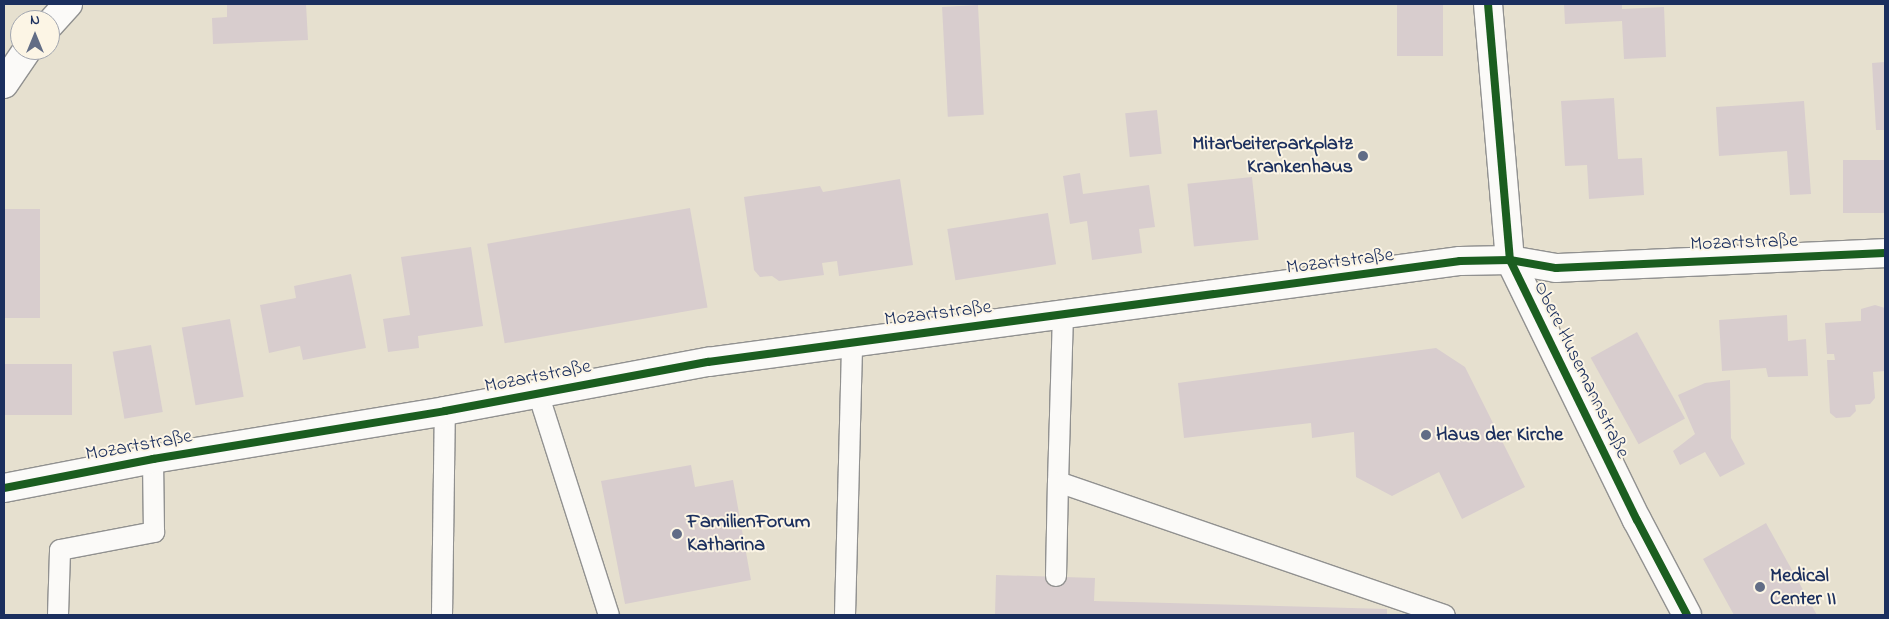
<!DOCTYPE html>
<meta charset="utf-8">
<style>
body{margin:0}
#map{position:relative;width:1889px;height:619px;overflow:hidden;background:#e6e0cf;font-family:"Indie Flower",sans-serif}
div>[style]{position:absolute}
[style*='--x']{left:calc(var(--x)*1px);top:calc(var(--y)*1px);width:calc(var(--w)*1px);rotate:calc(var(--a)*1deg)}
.building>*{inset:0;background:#d8cdce;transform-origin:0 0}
.roads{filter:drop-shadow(1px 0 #919190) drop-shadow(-1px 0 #919190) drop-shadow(0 1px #919190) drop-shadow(0 -1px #919190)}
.lane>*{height:20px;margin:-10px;padding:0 10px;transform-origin:10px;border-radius:10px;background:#fbfaf8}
.street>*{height:28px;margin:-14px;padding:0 14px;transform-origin:14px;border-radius:14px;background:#fbfaf8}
.secondary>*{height:28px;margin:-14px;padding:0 14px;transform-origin:14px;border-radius:14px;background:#fbfaf8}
.cycleway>*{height:8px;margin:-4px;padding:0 4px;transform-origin:4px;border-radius:4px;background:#1b5e20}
.dots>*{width:14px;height:14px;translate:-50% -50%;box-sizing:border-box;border:2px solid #fcf5e5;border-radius:50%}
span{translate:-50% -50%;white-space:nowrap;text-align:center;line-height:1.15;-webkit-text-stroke:4px #fcf5e5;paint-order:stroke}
.poi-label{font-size:20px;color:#1b2f5e;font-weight:700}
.right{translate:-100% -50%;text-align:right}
.left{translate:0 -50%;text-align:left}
.street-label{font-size:20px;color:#1b2f5e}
.frame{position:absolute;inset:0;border:5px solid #1b2f5e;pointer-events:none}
.north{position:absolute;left:10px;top:10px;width:50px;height:50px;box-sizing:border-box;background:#fcf5e5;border:1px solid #a2a6af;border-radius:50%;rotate:0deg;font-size:14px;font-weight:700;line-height:20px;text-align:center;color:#1b2f5e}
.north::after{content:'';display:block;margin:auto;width:18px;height:22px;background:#626d86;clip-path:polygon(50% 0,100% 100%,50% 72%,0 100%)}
</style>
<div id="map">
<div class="building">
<div style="clip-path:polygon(227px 4px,306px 4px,308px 40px,213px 44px,212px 18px,227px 17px)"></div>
<div style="left:1397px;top:4px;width:46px;height:52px"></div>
<div style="clip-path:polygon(1564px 4px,1622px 4px,1622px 9px,1664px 7px,1666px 57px,1624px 59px,1622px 21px,1565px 24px)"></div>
<div style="left:978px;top:5px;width:110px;height:36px;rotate:87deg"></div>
<div style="clip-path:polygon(1885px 62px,1885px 130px,1876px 130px,1872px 63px)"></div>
<div style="clip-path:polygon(1614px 98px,1618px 159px,1642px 158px,1644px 195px,1589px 199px,1587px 165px,1565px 166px,1561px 101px)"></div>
<div style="clip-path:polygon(1804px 101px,1811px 194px,1790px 195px,1787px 151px,1719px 156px,1716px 107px)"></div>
<div style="left:1157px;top:110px;width:44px;height:32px;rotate:84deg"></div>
<div style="left:1885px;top:160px;width:53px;height:42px;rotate:90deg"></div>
<div style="clip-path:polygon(1080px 173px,1083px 194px,1149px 185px,1155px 227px,1139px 229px,1142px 253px,1092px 260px,1087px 221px,1070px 224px,1063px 176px)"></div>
<div style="left:1252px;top:177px;width:63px;height:65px;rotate:84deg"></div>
<div style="clip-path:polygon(900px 179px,913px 265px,839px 276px,837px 261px,822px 263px,824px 275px,779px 281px,772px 276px,760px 277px,754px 270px,744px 197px,820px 186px,823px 192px)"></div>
<div style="left:690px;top:208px;width:101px;height:206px;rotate:80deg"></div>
<div style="left:4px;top:209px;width:36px;height:109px"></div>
<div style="left:1048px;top:213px;width:52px;height:102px;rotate:81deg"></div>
<div style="clip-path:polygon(471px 247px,483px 326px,418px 336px,419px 348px,388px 352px,383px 319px,410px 315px,401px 257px)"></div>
<div style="clip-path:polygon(351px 274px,366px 348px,303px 360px,300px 346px,269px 353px,260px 305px,296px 298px,294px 286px)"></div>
<div style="clip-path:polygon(1875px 305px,1885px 308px,1885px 371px,1873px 372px,1875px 398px,1870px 404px,1855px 405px,1856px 411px,1850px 417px,1836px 418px,1830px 413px,1827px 360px,1835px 360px,1834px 354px,1827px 354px,1825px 323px,1861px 321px,1861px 309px)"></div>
<div style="clip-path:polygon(1787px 315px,1788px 341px,1806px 339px,1808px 376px,1768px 377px,1766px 368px,1722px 371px,1719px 320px)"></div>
<div style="left:230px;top:319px;width:79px;height:49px;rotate:80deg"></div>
<div style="left:1637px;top:332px;width:99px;height:53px;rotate:61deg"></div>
<div style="left:151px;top:345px;width:68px;height:39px;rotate:80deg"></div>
<div style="clip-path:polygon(1436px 348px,1465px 367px,1525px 487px,1462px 519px,1439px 472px,1392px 496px,1356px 477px,1354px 432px,1312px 438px,1311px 423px,1184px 438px,1178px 383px)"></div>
<div style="left:4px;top:364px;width:68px;height:51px"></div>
<div style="clip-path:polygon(1730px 380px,1731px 438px,1745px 464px,1720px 477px,1705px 452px,1680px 465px,1673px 451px,1695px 434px,1678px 395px,1705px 383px)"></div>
<div style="clip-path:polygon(691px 465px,695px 487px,733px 480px,751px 580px,625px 604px,601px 481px)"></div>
<div style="clip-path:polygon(1766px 523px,1817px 615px,1734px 615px,1703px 559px)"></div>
<div style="clip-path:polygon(996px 575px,1095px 578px,1094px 601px,1387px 609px,1387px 615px,995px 615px)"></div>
</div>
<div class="roads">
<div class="lane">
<div style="--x:1063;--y:314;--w:168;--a:91.7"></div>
<div style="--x:1058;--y:482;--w:409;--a:19"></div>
<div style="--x:538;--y:393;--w:233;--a:72.3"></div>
<div style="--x:1056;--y:576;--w:94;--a:-88.8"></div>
<div style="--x:58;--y:615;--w:65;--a:-88.2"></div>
<div style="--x:60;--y:550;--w:96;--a:-10.8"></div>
<div style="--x:154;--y:532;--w:73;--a:-90.8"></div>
<div style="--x:442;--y:615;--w:204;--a:-89.2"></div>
<div style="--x:845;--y:615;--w:274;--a:-88.5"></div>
</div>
<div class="street">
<div style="--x:1488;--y:4;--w:257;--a:85.1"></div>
<div style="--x:1510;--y:260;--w:289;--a:64"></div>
<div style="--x:1637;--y:520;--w:107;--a:62.2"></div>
<div style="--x:4;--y:488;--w:152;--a:-11"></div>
<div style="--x:153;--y:459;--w:296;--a:-9.3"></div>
<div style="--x:445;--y:411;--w:268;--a:-10.6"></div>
<div style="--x:708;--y:362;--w:759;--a:-7.65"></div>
<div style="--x:1460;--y:261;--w:50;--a:-1.1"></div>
<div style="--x:1510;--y:260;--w:47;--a:9.9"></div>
<div style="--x:1556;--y:268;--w:329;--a:-2.6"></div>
</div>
<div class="secondary">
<div style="--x:50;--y:24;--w:27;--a:-48"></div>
<div style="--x:4;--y:84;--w:41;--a:-55.9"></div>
</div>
</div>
<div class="cycleway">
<div style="--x:1488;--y:4;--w:257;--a:85.1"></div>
<div style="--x:1510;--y:260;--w:289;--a:64"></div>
<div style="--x:1637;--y:520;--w:107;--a:62.2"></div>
<div style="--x:4;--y:488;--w:152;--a:-11"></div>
<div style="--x:153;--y:459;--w:296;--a:-9.3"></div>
<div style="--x:445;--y:411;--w:268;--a:-10.6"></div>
<div style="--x:708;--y:362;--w:759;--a:-7.65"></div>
<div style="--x:1460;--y:261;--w:50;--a:-1.1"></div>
<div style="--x:1510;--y:260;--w:47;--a:9.9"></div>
<div style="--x:1556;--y:268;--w:329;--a:-2.6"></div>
</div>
<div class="dots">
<div style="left:1363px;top:156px;background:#626d86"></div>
<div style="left:1426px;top:435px;background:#626d86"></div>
<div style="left:677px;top:534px;background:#626d86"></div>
<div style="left:1760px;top:587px;background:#626d86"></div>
</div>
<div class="poi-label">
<span class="right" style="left:1353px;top:156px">Mitarbeiterparkplatz<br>Krankenhaus</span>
<span class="left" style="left:1436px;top:435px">Haus der Kirche</span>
<span class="left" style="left:687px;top:534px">FamilienForum<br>Katharina</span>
<span class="left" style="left:1770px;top:588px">Medical<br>Center II</span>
</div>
<div class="street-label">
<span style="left:1744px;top:243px;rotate:-2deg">Mozartstraße</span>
<span style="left:1340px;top:262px;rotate:-7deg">Mozartstraße</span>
<span style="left:938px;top:314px;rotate:-7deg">Mozartstraße</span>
<span style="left:1581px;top:370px;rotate:64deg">Obere Husemannstraße</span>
<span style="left:538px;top:377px;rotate:-11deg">Mozartstraße</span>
<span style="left:139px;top:446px;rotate:-10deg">Mozartstraße</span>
</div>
<div class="frame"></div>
<div class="north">N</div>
</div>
